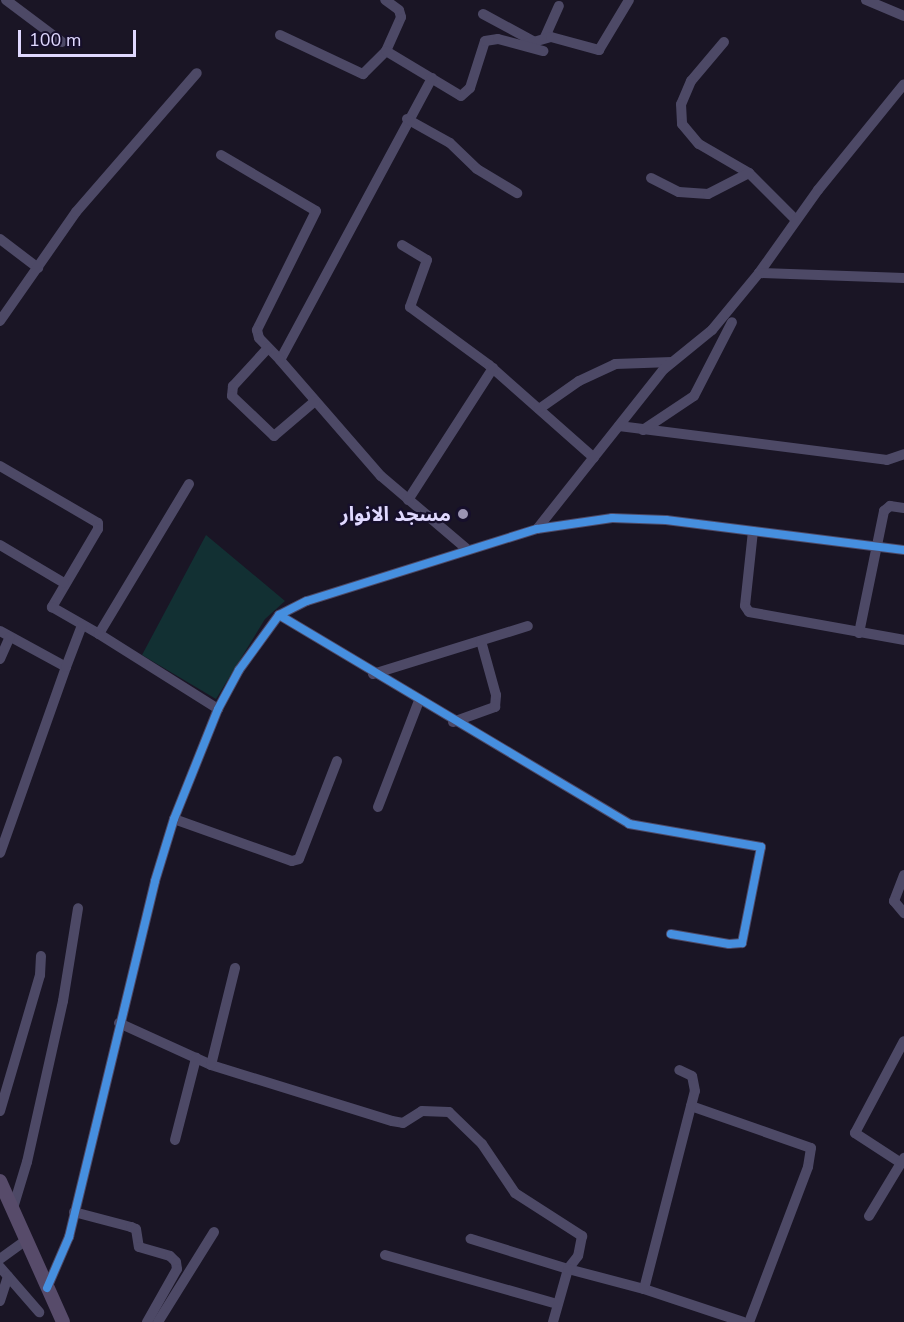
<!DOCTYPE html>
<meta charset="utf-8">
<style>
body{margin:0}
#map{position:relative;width:904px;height:1322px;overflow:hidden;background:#1a1525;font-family:"Nunito Sans","Noto Sans Arabic",sans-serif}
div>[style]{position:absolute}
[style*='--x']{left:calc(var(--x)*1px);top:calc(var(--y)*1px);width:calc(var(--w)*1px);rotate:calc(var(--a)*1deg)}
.green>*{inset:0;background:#123033}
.minor>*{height:10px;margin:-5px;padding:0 5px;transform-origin:5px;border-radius:5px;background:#4d4966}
.major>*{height:14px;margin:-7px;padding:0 7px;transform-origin:7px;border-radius:7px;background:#574b6a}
.cycleway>*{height:8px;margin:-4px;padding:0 4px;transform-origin:4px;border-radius:4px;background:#468fdf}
.dots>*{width:16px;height:16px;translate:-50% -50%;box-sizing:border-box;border:3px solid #160f2b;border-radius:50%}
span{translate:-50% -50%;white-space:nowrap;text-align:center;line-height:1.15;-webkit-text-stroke:4.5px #160f2b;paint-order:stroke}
.poi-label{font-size:20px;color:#e0d9ff;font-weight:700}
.right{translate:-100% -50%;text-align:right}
.scale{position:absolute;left:18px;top:30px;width:118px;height:27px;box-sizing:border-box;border:3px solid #e0d9ff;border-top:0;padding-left:8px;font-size:18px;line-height:21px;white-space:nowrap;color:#e0d9ff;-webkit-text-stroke:4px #160f2b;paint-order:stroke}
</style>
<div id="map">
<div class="green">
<div style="clip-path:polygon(206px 535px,285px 601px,265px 619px,216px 699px,142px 655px)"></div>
</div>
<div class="minor">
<div style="--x:6;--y:0;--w:70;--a:36.9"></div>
<div style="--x:866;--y:0;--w:41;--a:22.8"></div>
<div style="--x:483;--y:14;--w:57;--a:28.4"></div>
<div style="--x:280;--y:35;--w:92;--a:25.2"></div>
<div style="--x:363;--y:74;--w:33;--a:-45"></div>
<div style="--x:386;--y:51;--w:37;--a:-66"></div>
<div style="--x:401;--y:17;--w:7;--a:-106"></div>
<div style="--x:399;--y:10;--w:17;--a:-144"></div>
<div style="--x:545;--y:37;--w:34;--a:-66"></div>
<div style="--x:724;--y:42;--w:51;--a:130.2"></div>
<div style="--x:691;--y:81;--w:25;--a:113"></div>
<div style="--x:681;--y:104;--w:20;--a:87"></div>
<div style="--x:682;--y:124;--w:26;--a:50"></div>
<div style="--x:699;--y:144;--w:58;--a:30.1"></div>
<div style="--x:749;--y:173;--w:66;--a:45"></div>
<div style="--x:523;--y:45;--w:29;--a:-16"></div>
<div style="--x:551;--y:37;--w:50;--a:15.2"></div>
<div style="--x:599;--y:50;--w:58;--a:-59"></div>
<div style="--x:386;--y:51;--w:87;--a:31"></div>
<div style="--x:461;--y:96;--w:12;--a:-42"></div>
<div style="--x:470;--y:88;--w:49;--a:-72.3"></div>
<div style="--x:485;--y:41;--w:13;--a:-9"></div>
<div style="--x:498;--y:39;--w:47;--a:14.9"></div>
<div style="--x:432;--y:78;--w:320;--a:118.3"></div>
<div style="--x:280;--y:360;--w:154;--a:49"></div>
<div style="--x:381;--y:476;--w:114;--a:40.4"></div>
<div style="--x:407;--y:119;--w:49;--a:29.2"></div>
<div style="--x:450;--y:143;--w:37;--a:44"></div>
<div style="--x:477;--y:169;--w:47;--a:31"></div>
<div style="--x:221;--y:155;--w:110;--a:30.5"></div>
<div style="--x:316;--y:211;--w:133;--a:116.4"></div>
<div style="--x:257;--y:330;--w:8;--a:76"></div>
<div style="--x:259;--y:338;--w:30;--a:46"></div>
<div style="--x:651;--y:178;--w:31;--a:27"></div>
<div style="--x:679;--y:192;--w:29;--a:4"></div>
<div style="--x:708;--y:194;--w:46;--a:-27.1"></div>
<div style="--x:0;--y:239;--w:48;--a:37.3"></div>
<div style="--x:402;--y:245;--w:29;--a:31"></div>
<div style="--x:427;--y:260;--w:50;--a:109.9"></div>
<div style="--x:410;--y:307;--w:98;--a:36.3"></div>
<div style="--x:489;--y:365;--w:140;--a:41.5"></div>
<div style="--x:759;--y:273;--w:102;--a:-54.6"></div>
<div style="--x:818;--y:190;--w:136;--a:-50.9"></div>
<div style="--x:0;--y:321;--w:133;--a:-55.1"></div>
<div style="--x:76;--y:212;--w:184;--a:-49"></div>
<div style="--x:268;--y:348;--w:52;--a:132.6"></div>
<div style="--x:233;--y:386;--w:10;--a:96"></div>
<div style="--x:232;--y:396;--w:58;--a:43.6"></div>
<div style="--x:274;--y:436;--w:54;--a:-40.5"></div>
<div style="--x:539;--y:409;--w:49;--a:-35"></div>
<div style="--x:579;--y:381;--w:40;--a:-25"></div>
<div style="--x:615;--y:364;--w:57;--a:-2"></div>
<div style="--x:619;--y:426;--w:270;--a:7.2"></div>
<div style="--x:887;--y:460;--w:18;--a:-19"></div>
<div style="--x:643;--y:430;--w:61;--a:-33.7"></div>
<div style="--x:694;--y:396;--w:83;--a:-62.8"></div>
<div style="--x:0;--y:466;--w:113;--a:30.2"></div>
<div style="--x:98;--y:523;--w:6;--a:90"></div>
<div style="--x:98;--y:529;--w:91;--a:120.5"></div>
<div style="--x:52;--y:607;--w:54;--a:29.9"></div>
<div style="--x:189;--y:484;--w:175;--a:121"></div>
<div style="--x:99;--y:634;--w:141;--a:32.2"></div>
<div style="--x:408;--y:500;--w:157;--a:-57.2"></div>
<div style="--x:537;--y:529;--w:204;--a:-51.6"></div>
<div style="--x:664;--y:369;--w:62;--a:-39.1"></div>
<div style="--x:712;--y:330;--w:74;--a:-50.5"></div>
<div style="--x:759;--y:273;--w:145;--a:2"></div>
<div style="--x:753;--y:531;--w:75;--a:96.1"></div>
<div style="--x:745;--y:606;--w:7;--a:56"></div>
<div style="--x:749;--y:612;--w:158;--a:10.2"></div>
<div style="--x:0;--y:545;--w:74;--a:30.7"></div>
<div style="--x:279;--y:615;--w:408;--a:30.8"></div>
<div style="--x:629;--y:824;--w:134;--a:9.9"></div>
<div style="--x:761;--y:847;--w:98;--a:101.2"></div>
<div style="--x:742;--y:943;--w:13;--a:176"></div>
<div style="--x:729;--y:944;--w:59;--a:-170.2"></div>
<div style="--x:0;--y:631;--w:75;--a:28.6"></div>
<div style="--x:66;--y:667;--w:197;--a:109.5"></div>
<div style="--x:859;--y:633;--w:125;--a:-78.4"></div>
<div style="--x:884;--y:511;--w:8;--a:-40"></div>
<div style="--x:890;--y:506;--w:14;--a:8"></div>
<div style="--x:0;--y:659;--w:24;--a:-66"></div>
<div style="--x:66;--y:667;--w:45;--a:-69.1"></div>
<div style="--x:373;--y:674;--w:162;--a:-17.2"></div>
<div style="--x:453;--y:722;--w:45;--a:-19.7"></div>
<div style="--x:495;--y:707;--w:12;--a:-85"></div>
<div style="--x:496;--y:695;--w:56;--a:-105.5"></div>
<div style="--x:378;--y:807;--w:114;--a:-68.9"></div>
<div style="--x:174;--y:819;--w:125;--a:19.6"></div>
<div style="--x:292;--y:861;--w:7;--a:-16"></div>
<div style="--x:299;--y:859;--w:105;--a:-68.8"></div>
<div style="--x:904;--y:875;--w:28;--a:111"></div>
<div style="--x:894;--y:901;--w:16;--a:50"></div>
<div style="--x:119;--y:1023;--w:101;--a:24.5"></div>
<div style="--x:211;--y:1065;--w:189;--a:17.2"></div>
<div style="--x:392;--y:1121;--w:11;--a:10"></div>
<div style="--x:403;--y:1123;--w:22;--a:-32"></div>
<div style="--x:422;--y:1111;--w:27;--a:2"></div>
<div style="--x:449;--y:1112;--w:46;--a:44.1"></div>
<div style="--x:482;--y:1144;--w:59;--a:56"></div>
<div style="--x:515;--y:1193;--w:80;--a:32.7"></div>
<div style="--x:582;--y:1236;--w:20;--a:101"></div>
<div style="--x:578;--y:1256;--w:16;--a:128"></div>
<div style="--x:568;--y:1269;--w:102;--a:-162.8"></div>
<div style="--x:211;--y:1065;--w:100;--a:-76.1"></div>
<div style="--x:691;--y:1106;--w:127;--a:19.3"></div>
<div style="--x:811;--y:1148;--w:19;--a:99"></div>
<div style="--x:808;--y:1167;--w:166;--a:110.8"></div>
<div style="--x:0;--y:1111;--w:142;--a:-73.6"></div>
<div style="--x:40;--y:975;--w:19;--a:-87"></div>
<div style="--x:175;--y:1140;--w:85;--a:-75.6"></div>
<div style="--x:901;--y:1163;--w:55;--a:-146.9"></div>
<div style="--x:855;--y:1133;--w:104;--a:-62"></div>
<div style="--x:13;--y:1208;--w:48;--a:-73.1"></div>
<div style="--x:27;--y:1162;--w:165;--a:-77.4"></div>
<div style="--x:63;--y:1001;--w:94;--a:-80.8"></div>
<div style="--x:74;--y:1212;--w:59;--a:14.7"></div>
<div style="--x:131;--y:1227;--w:5;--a:22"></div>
<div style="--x:136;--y:1229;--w:18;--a:81"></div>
<div style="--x:139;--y:1247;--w:32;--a:16"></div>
<div style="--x:170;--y:1256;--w:8;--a:45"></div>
<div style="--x:176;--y:1262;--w:7;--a:82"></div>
<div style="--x:177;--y:1269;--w:61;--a:119.5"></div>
<div style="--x:869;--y:1216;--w:68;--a:-58.9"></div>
<div style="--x:385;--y:1255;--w:179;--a:15.9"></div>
<div style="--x:0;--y:1259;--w:32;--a:-36"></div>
<div style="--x:0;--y:1267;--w:60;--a:49.1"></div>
<div style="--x:47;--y:1288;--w:56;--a:-66.7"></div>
<div style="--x:69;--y:1237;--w:366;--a:-76.4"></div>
<div style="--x:155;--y:881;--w:65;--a:-73"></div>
<div style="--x:174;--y:819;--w:118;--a:-68.2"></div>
<div style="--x:218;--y:709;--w:44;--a:-61.7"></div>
<div style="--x:239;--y:670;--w:68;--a:-54"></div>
<div style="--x:279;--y:615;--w:31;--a:-27"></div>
<div style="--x:307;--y:601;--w:241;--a:-17.4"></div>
<div style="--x:537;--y:529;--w:76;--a:-8.3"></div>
<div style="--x:612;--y:518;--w:54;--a:2.1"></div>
<div style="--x:666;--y:520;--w:240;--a:7.2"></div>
<div style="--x:644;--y:1289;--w:104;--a:18.4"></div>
<div style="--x:0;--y:1301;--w:26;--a:-72"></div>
<div style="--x:158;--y:1322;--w:106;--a:-58.1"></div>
<div style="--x:553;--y:1322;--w:55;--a:-74.2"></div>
<div style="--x:568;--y:1269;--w:79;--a:14.7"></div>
<div style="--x:644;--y:1289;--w:204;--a:-75.6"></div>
<div style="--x:695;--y:1091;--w:15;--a:-101"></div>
<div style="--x:692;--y:1076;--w:14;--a:-155"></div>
</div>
<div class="major">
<div style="--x:0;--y:1181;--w:154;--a:65.9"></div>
</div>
<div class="cycleway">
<div style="--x:279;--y:615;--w:408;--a:30.8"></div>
<div style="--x:629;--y:824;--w:134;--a:9.9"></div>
<div style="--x:761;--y:847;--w:98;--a:101.2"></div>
<div style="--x:742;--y:943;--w:13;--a:176"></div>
<div style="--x:729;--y:944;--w:59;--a:-170.2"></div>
<div style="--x:47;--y:1288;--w:56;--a:-66.7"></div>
<div style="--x:69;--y:1237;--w:366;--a:-76.4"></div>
<div style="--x:155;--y:881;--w:65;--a:-73"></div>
<div style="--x:174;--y:819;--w:118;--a:-68.2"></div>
<div style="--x:218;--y:709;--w:44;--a:-61.7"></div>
<div style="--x:239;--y:670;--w:68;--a:-54"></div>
<div style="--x:279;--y:615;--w:31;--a:-27"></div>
<div style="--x:307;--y:601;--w:241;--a:-17.4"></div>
<div style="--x:537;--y:529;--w:76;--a:-8.3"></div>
<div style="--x:612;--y:518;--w:54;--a:2.1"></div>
<div style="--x:666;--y:520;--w:240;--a:7.2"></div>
</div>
<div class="dots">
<div style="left:463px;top:514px;background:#9b94b3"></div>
</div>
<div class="poi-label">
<span class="right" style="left:451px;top:514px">مسجد الانوار</span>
</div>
<div class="scale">100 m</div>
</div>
